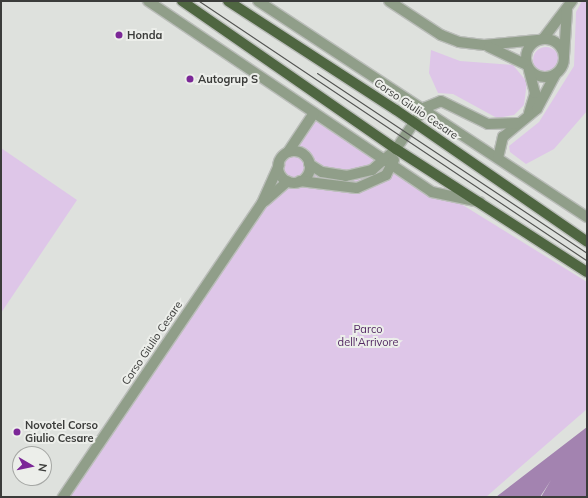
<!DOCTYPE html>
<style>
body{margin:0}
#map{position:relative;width:588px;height:498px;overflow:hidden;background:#dee1dd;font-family:Mulish,sans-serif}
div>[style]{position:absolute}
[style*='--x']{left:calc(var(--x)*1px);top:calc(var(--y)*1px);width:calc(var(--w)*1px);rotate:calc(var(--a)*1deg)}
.green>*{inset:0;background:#dec6e8}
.round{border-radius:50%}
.water>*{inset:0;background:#a383b0}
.roads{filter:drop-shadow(1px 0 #babdb9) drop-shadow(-1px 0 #babdb9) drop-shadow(0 1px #babdb9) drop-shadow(0 -1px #babdb9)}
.minor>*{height:10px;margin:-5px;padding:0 5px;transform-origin:5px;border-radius:5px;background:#909e89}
.minor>.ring{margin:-5px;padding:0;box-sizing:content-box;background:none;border:10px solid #909e89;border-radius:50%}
.major>*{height:10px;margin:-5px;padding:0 5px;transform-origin:5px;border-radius:5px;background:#4f6641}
.tram>*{height:1px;margin:-0.5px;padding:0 0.5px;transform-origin:0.5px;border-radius:0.5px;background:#525351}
.dots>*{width:11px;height:11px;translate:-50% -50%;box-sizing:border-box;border:2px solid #eceeea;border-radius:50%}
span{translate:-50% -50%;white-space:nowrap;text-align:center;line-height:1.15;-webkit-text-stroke:4px #eceeea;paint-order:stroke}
.poi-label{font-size:11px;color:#3b3c3a;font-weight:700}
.left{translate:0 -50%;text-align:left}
.street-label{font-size:11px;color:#3b3c3a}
.park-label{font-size:11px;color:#532963}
.frame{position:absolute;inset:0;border:2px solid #3b3c3a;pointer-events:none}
.north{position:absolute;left:12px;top:446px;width:40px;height:40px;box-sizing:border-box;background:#eceeea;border:1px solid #a5a7a4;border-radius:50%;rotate:99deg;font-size:11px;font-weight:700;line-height:16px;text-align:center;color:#3b3c3a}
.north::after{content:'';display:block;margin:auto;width:14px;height:18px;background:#7b2797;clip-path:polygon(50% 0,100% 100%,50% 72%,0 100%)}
</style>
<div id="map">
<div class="green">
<div style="clip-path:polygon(582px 1px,587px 1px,587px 111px,554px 149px,526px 164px,510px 152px,509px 146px,539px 122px,574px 66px,576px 12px)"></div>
<div class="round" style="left:533px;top:47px;width:26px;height:26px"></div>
<div style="clip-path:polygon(431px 50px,460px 61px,513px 65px,527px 82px,524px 105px,514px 115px,497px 118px,453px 94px,438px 93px,429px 73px)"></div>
<div style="clip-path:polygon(314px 113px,587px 282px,587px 409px,486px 497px,64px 497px,251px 220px)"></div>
<div style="clip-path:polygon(1px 148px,77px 200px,1px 313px)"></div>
</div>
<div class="water">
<div style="clip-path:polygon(587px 427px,587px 497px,541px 497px,551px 480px,540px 497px,496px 497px)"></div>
</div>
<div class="roads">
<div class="minor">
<div style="--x:148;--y:1;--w:342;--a:33.9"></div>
<div style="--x:432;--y:192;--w:49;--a:11.8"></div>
<div style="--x:258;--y:1;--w:394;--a:33.3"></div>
<div style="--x:389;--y:1;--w:62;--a:33.2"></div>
<div style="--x:441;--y:35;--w:19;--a:21"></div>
<div style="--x:459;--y:42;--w:25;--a:7"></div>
<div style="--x:484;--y:45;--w:54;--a:-5.3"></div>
<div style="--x:543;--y:39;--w:48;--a:-52.7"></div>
<div class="ring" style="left:526px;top:39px;width:28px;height:28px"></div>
<div style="--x:489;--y:47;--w:42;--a:25.3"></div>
<div style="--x:564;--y:56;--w:46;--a:-86.3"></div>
<div style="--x:529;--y:113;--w:21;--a:-73"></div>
<div style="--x:535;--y:93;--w:24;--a:-105"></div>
<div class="ring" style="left:278px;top:151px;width:22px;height:22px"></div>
<div style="--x:288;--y:152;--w:47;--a:-56.3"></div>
<div style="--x:498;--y:158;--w:22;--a:-77"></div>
<div style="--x:503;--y:137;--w:44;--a:-39.5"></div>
<div style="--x:537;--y:109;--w:40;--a:-62"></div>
<div style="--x:309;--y:164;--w:15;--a:32"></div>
<div style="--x:322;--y:172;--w:24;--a:9"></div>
<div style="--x:346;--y:176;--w:27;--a:-13"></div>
<div style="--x:372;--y:170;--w:32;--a:-41"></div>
<div style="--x:396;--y:149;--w:50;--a:-55.7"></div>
<div style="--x:424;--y:108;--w:18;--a:-22"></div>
<div style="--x:441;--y:101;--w:52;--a:26.1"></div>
<div style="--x:488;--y:124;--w:30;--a:-2"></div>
<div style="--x:300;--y:181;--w:57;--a:7"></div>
<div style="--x:357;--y:188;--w:32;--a:-24"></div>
<div style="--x:386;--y:175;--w:17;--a:-62"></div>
<div style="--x:265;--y:201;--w:30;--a:-41"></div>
<div style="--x:63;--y:497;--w:355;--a:-55.9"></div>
<div style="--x:262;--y:203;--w:42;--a:-65.9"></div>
</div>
<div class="major">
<div style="--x:182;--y:1;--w:260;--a:34.7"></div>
<div style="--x:396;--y:149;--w:227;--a:32.8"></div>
<div style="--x:228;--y:1;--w:200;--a:33"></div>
<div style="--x:396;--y:110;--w:232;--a:34.6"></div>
</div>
</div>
<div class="tram">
<div style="--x:199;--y:1;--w:467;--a:33.8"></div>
<div style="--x:317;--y:73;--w:324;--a:33.7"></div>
</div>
<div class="dots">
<div style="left:119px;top:35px;background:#7b2797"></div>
<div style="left:190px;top:79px;background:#7b2797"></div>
<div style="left:17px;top:432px;background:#7b2797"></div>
</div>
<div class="poi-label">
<span class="left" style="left:127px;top:35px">Honda</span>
<span class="left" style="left:198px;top:79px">Autogrup S</span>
<span class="left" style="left:25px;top:432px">Novotel Corso<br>Giulio Cesare</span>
</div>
<div class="street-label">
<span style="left:416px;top:109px;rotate:34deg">Corso Giulio Cesare</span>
<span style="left:152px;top:343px;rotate:-56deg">Corso Giulio Cesare</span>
</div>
<div class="park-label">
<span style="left:368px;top:336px">Parco<br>dell'Arrivore</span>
</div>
<div class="frame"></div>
<div class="north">N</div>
</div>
